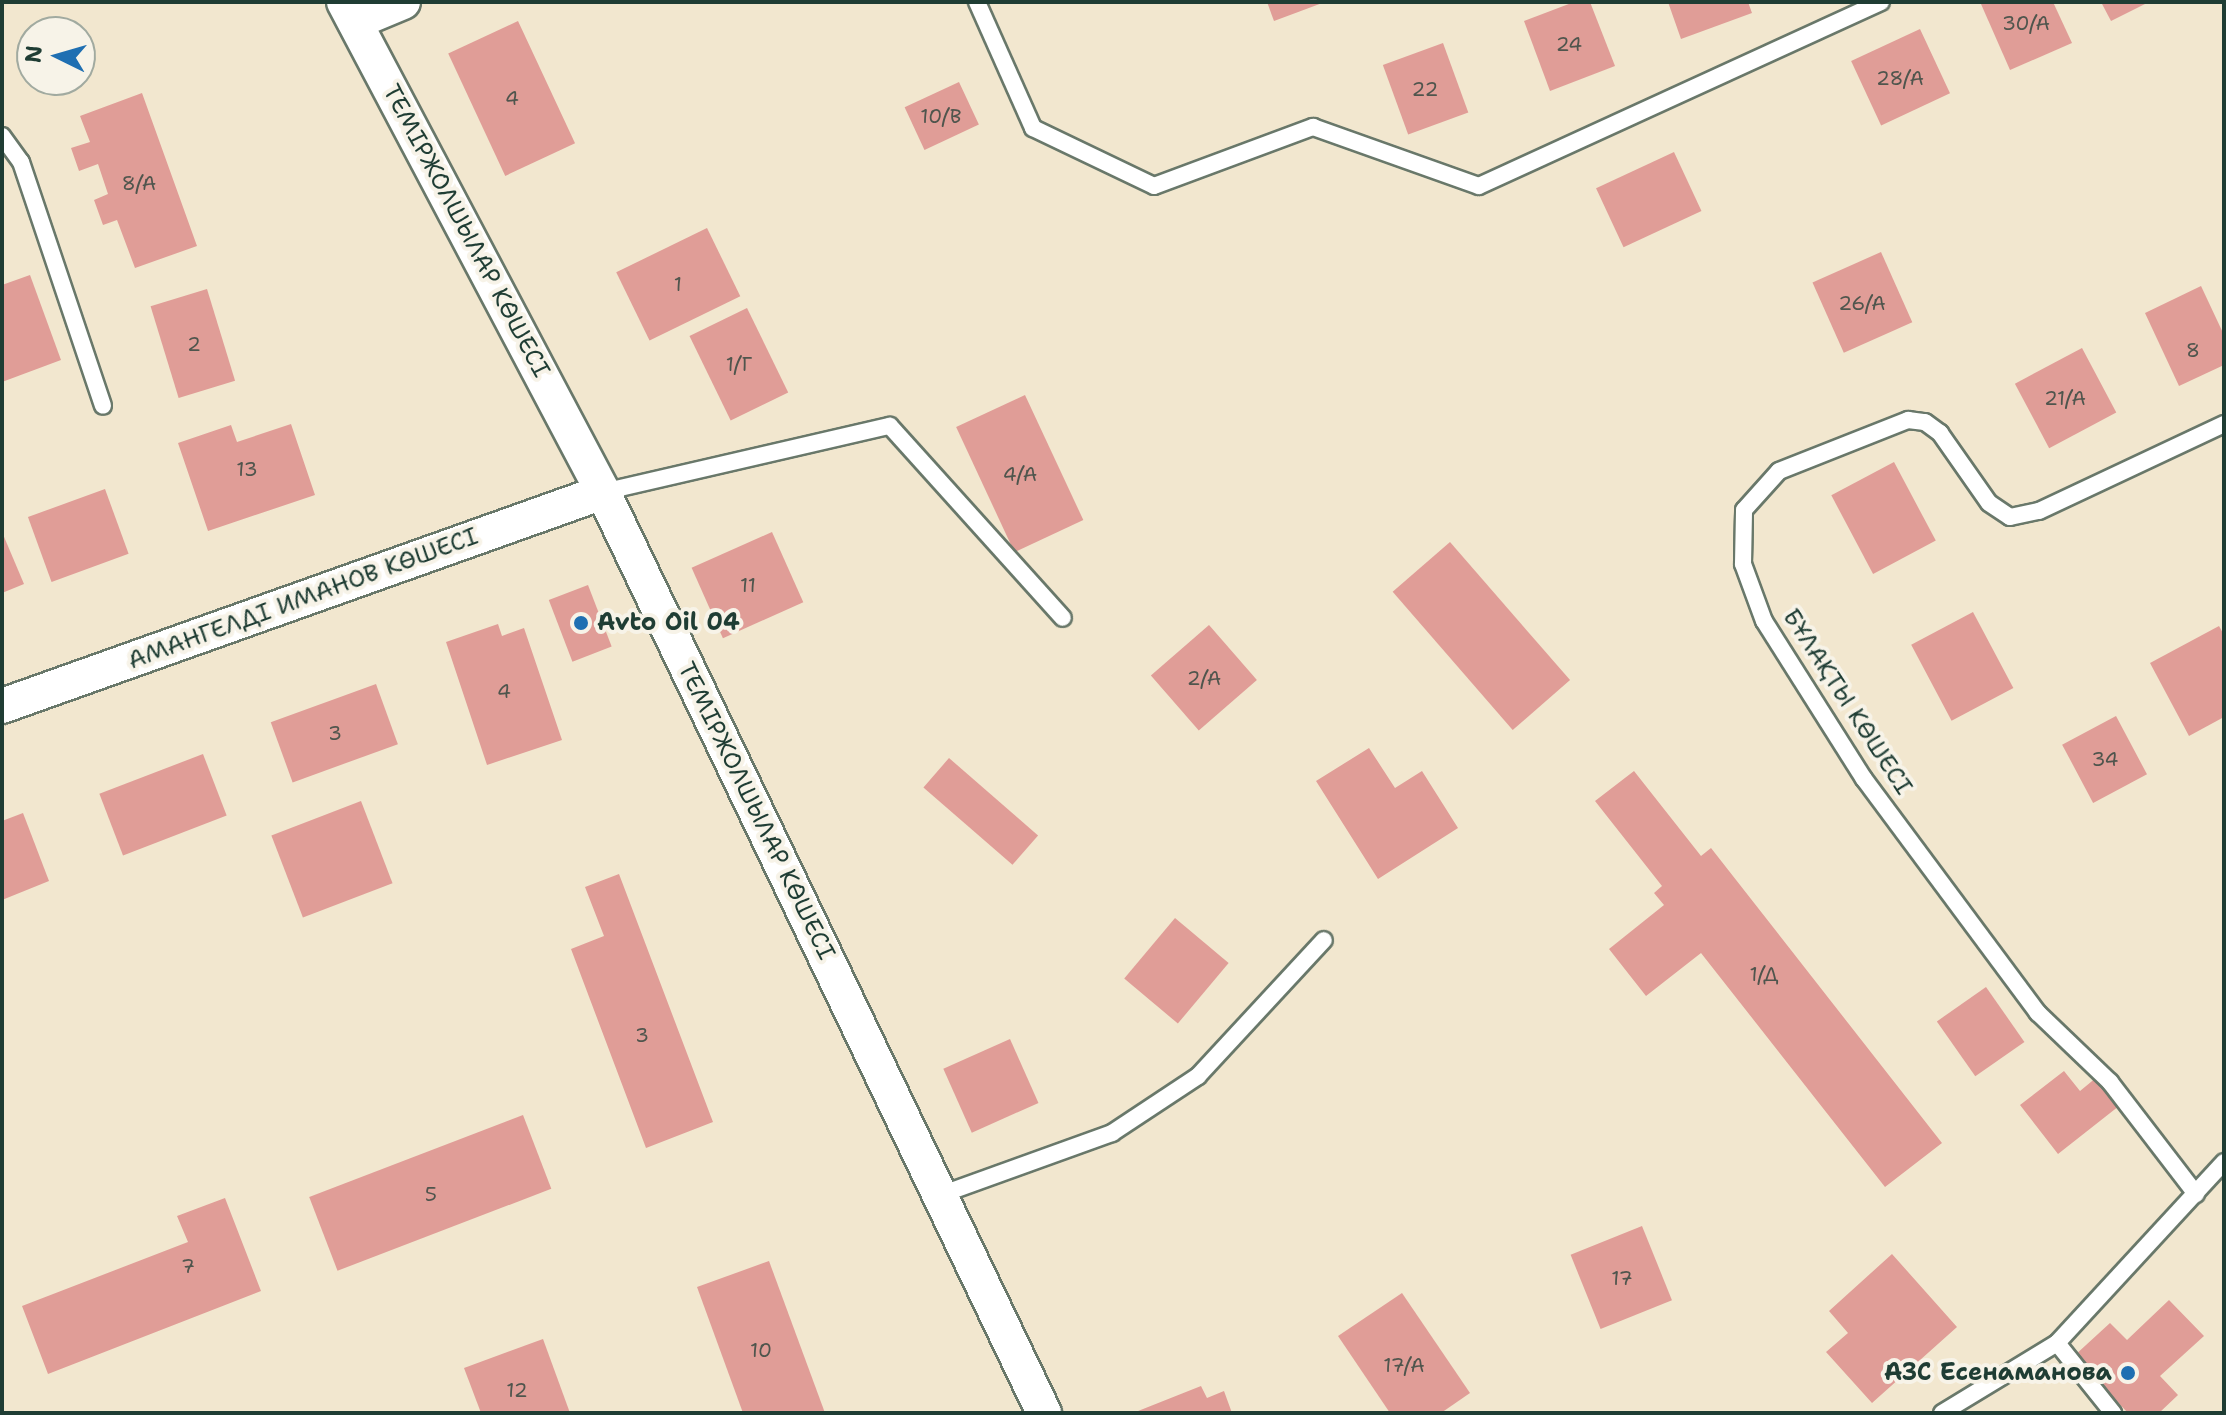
<!DOCTYPE html>
<meta charset="utf-8">
<style>
body{margin:0}
#map{position:relative;width:2226px;height:1415px;overflow:hidden;background:#f2e7cf;font-family:"Shantell Sans",sans-serif}
div>[style]{position:absolute}
[style*='--x']{left:calc(var(--x)*1px);top:calc(var(--y)*1px);width:calc(var(--w)*1px);rotate:calc(var(--a)*1deg)}
.building>*{inset:0;background:#e09d97;transform-origin:0 0}
.roads{filter:drop-shadow(2px 0 #69786a) drop-shadow(-2px 0 #69786a) drop-shadow(0 2px #69786a) drop-shadow(0 -2px #69786a)}
.lane>*{height:16px;margin:-8px;padding:0 8px;transform-origin:8px;border-radius:8px;background:#fff}
.street>*{height:34px;margin:-17px;padding:0 17px;transform-origin:17px;border-radius:17px;background:#fff}
.dots>*{width:22px;height:22px;translate:-50% -50%;box-sizing:border-box;border:4px solid #f7f3e8;border-radius:50%}
span{translate:-50% -50%;white-space:nowrap;text-align:center;line-height:1.15;-webkit-text-stroke:8px #f7f3e8;paint-order:stroke}
.number-label{font-size:20px;color:#4f554d}
.number-label span{-webkit-text-stroke-width:0}
.street-label{font-size:24px;color:#1f3d34}
.poi-label{font-size:24px;color:#1f3d34;font-weight:700}
.left{translate:0 -50%;text-align:left}
.right{translate:-100% -50%;text-align:right}
.frame{position:absolute;inset:0;border:4px solid #1f3d34;pointer-events:none}
.north{position:absolute;left:16px;top:16px;width:80px;height:80px;box-sizing:border-box;background:#f7f3e8;border:2px solid #a1aaa0;border-radius:50%;rotate:275deg;font-size:22px;font-weight:700;line-height:32px;text-align:center;color:#1f3d34}
.north::after{content:'';display:block;margin:auto;width:28px;height:36px;background:#1f6fb2;clip-path:polygon(50% 0,100% 100%,50% 72%,0 100%)}
</style>
<div id="map">
<div class="building">
<div style="clip-path:polygon(1267px 2px,1325px 2px,1274px 21px)"></div>
<div style="clip-path:polygon(1574px 2px,1590px 2px,1615px 66px,1550px 91px,1524px 21px)"></div>
<div style="clip-path:polygon(1668px 2px,1748px 2px,1752px 13px,1681px 39px)"></div>
<div style="clip-path:polygon(2053px 2px,2072px 43px,2010px 70px,1981px 4px)"></div>
<div style="clip-path:polygon(2101px 2px,2149px 2px,2111px 21px)"></div>
<div style="left:518px;top:21px;width:135px;height:77px;rotate:65deg"></div>
<div style="left:1920px;top:29px;width:71px;height:76px;rotate:65deg"></div>
<div style="left:1443px;top:43px;width:74px;height:64px;rotate:70deg"></div>
<div style="left:959px;top:82px;width:47px;height:60px;rotate:65deg"></div>
<div style="clip-path:polygon(142px 93px,197px 246px,135px 268px,117px 220px,103px 225px,94px 200px,108px 194px,98px 164px,79px 171px,71px 148px,90px 142px,80px 116px)"></div>
<div style="left:1674px;top:152px;width:65px;height:86px;rotate:65deg"></div>
<div style="left:707px;top:228px;width:76px;height:101px;rotate:64deg"></div>
<div style="left:1881px;top:252px;width:77px;height:75px;rotate:66deg"></div>
<div style="clip-path:polygon(30px 275px,61px 360px,2px 382px,2px 285px)"></div>
<div style="clip-path:polygon(2201px 286px,2224px 335px,2224px 365px,2179px 386px,2145px 313px)"></div>
<div style="left:207px;top:289px;width:96px;height:59px;rotate:73deg"></div>
<div style="left:747px;top:308px;width:94px;height:64px;rotate:64deg"></div>
<div style="left:2082px;top:348px;width:73px;height:76px;rotate:62deg"></div>
<div style="left:1025px;top:395px;width:138px;height:76px;rotate:65deg"></div>
<div style="clip-path:polygon(291px 424px,315px 495px,208px 531px,178px 443px,231px 425px,237px 442px)"></div>
<div style="left:1894px;top:462px;width:89px;height:71px;rotate:62deg"></div>
<div style="left:105px;top:489px;width:69px;height:82px;rotate:70deg"></div>
<div style="clip-path:polygon(2px 532px,24px 584px,2px 593px)"></div>
<div style="left:772px;top:532px;width:77px;height:88px;rotate:66deg"></div>
<div style="left:1450px;top:542px;width:183px;height:76px;rotate:49deg"></div>
<div style="left:588px;top:585px;width:66px;height:42px;rotate:69deg"></div>
<div style="left:1973px;top:612px;width:86px;height:70px;rotate:62deg"></div>
<div style="clip-path:polygon(498px 624px,502px 636px,524px 628px,562px 740px,487px 765px,446px 642px)"></div>
<div style="left:1209px;top:625px;width:73px;height:77px;rotate:49deg"></div>
<div style="clip-path:polygon(2219px 626px,2224px 635px,2224px 717px,2189px 736px,2150px 663px)"></div>
<div style="left:376px;top:684px;width:64px;height:112px;rotate:70deg"></div>
<div style="left:2116px;top:716px;width:66px;height:61px;rotate:62deg"></div>
<div style="clip-path:polygon(1369px 748px,1395px 788px,1422px 771px,1458px 828px,1378px 879px,1316px 781px)"></div>
<div style="left:203px;top:754px;width:66px;height:111px;rotate:69deg"></div>
<div style="left:949px;top:758px;width:118px;height:39px;rotate:41deg"></div>
<div style="clip-path:polygon(1634px 771px,1701px 856px,1711px 848px,1942px 1143px,1885px 1187px,1701px 953px,1646px 996px,1609px 949px,1664px 905px,1654px 893px,1662px 886px,1595px 801px)"></div>
<div style="left:361px;top:801px;width:88px;height:96px;rotate:69deg"></div>
<div style="clip-path:polygon(23px 813px,49px 881px,2px 900px,2px 821px)"></div>
<div style="clip-path:polygon(619px 874px,713px 1122px,646px 1148px,571px 949px,604px 936px,585px 887px)"></div>
<div style="left:1175px;top:918px;width:70px;height:79px;rotate:40deg"></div>
<div style="left:1986px;top:987px;width:67px;height:60px;rotate:55deg"></div>
<div style="left:1010px;top:1039px;width:70px;height:73px;rotate:66deg"></div>
<div style="clip-path:polygon(2064px 1071px,2080px 1091px,2097px 1077px,2119px 1106px,2058px 1154px,2020px 1105px)"></div>
<div style="left:523px;top:1115px;width:79px;height:229px;rotate:69deg"></div>
<div style="clip-path:polygon(225px 1198px,261px 1291px,48px 1374px,22px 1306px,188px 1242px,177px 1216px)"></div>
<div style="left:1642px;top:1226px;width:80px;height:77px;rotate:68deg"></div>
<div style="clip-path:polygon(1892px 1254px,1957px 1327px,1872px 1403px,1826px 1352px,1848px 1333px,1829px 1311px)"></div>
<div style="clip-path:polygon(769px 1261px,825px 1413px,743px 1413px,697px 1287px)"></div>
<div style="clip-path:polygon(1402px 1293px,1470px 1393px,1441px 1413px,1390px 1413px,1338px 1336px)"></div>
<div style="clip-path:polygon(2169px 1300px,2204px 1336px,2160px 1376px,2178px 1395px,2159px 1413px,2128px 1413px,2074px 1356px,2110px 1323px,2127px 1340px)"></div>
<div style="clip-path:polygon(543px 1339px,570px 1413px,481px 1413px,464px 1368px)"></div>
<div style="clip-path:polygon(1201px 1386px,1207px 1398px,1224px 1391px,1232px 1413px,1133px 1413px)"></div>
</div>
<div class="roads">
<div class="lane">
<div style="--x:977;--y:2;--w:138;--a:66"></div>
<div style="--x:1033;--y:128;--w:134;--a:25.6"></div>
<div style="--x:1154;--y:186;--w:170;--a:-20.4"></div>
<div style="--x:1313;--y:127;--w:176;--a:19.6"></div>
<div style="--x:1479;--y:186;--w:442;--a:-24.6"></div>
<div style="--x:2;--y:136;--w:32;--a:54"></div>
<div style="--x:21;--y:162;--w:257;--a:71.4"></div>
<div style="--x:603;--y:492;--w:294;--a:-13"></div>
<div style="--x:890;--y:426;--w:258;--a:48"></div>
<div style="--x:2196;--y:1194;--w:141;--a:-127.5"></div>
<div style="--x:2110;--y:1082;--w:100;--a:-136.2"></div>
<div style="--x:2038;--y:1013;--w:292;--a:-126.6"></div>
<div style="--x:1864;--y:779;--w:187;--a:-122.3"></div>
<div style="--x:1764;--y:621;--w:61;--a:-110.2"></div>
<div style="--x:1743;--y:564;--w:54;--a:-88.9"></div>
<div style="--x:1744;--y:510;--w:52;--a:-48.1"></div>
<div style="--x:1779;--y:471;--w:139;--a:-21.6"></div>
<div style="--x:1908;--y:420;--w:17;--a:7"></div>
<div style="--x:1925;--y:422;--w:19;--a:36"></div>
<div style="--x:1940;--y:433;--w:85;--a:55"></div>
<div style="--x:1989;--y:503;--w:25;--a:34"></div>
<div style="--x:2010;--y:517;--w:30;--a:-12"></div>
<div style="--x:2039;--y:511;--w:204;--a:-25.2"></div>
<div style="--x:940;--y:1195;--w:183;--a:-19.8"></div>
<div style="--x:1112;--y:1133;--w:103;--a:-33.5"></div>
<div style="--x:1198;--y:1076;--w:185;--a:-47.2"></div>
<div style="--x:2057;--y:1343;--w:90;--a:51.3"></div>
<div style="--x:1942;--y:1413;--w:135;--a:-31.3"></div>
<div style="--x:2057;--y:1343;--w:246;--a:-47.3"></div>
</div>
<div class="street">
<div style="--x:344;--y:2;--w:554;--a:62.14"></div>
<div style="--x:603;--y:492;--w:1021;--a:64.41"></div>
<div style="--x:355;--y:22;--w:52;--a:-22.6"></div>
<div style="--x:2;--y:706;--w:638;--a:-19.6"></div>
</div>
</div>
<div class="dots">
<div style="left:581px;top:623px;background:#1f6fb2"></div>
<div style="left:2128px;top:1373px;background:#1f6fb2"></div>
</div>
<div class="number-label">
<span style="left:2026px;top:23px">30/А</span>
<span style="left:1569px;top:44px">24</span>
<span style="left:1900px;top:78px">28/А</span>
<span style="left:1425px;top:89px">22</span>
<span style="left:512px;top:98px">4</span>
<span style="left:941px;top:116px">10/В</span>
<span style="left:139px;top:183px">8/А</span>
<span style="left:678px;top:284px">1</span>
<span style="left:1862px;top:303px">26/А</span>
<span style="left:194px;top:344px">2</span>
<span style="left:2193px;top:350px">8</span>
<span style="left:739px;top:364px">1/Г</span>
<span style="left:2065px;top:398px">21/А</span>
<span style="left:247px;top:469px">13</span>
<span style="left:1020px;top:474px">4/А</span>
<span style="left:748px;top:585px">11</span>
<span style="left:1204px;top:678px">2/А</span>
<span style="left:504px;top:691px">4</span>
<span style="left:335px;top:733px">3</span>
<span style="left:2105px;top:759px">34</span>
<span style="left:1764px;top:974px">1/Д</span>
<span style="left:642px;top:1035px">3</span>
<span style="left:431px;top:1194px">5</span>
<span style="left:188px;top:1266px">7</span>
<span style="left:1622px;top:1278px">17</span>
<span style="left:761px;top:1350px">10</span>
<span style="left:1404px;top:1365px">17/А</span>
<span style="left:517px;top:1390px">12</span>
</div>
<div class="street-label">
<span style="left:466px;top:231px;rotate:62deg">ТЕМІРЖОЛШЫЛАР КӨШЕСІ</span>
<span style="left:303px;top:599px;rotate:-20deg">АМАНГЕЛДІ ИМАНОВ КӨШЕСІ</span>
<span style="left:1847px;top:702px;rotate:57deg">БҰЛАҚТЫ КӨШЕСІ</span>
<span style="left:756px;top:811px;rotate:64deg">ТЕМІРЖОЛШЫЛАР КӨШЕСІ</span>
</div>
<div class="poi-label">
<span class="left" style="left:597px;top:623px">Avto Oil 04</span>
<span class="right" style="left:2112px;top:1373px">АЗС Есенаманова</span>
</div>
<div class="frame"></div>
<div class="north">N</div>
</div>
